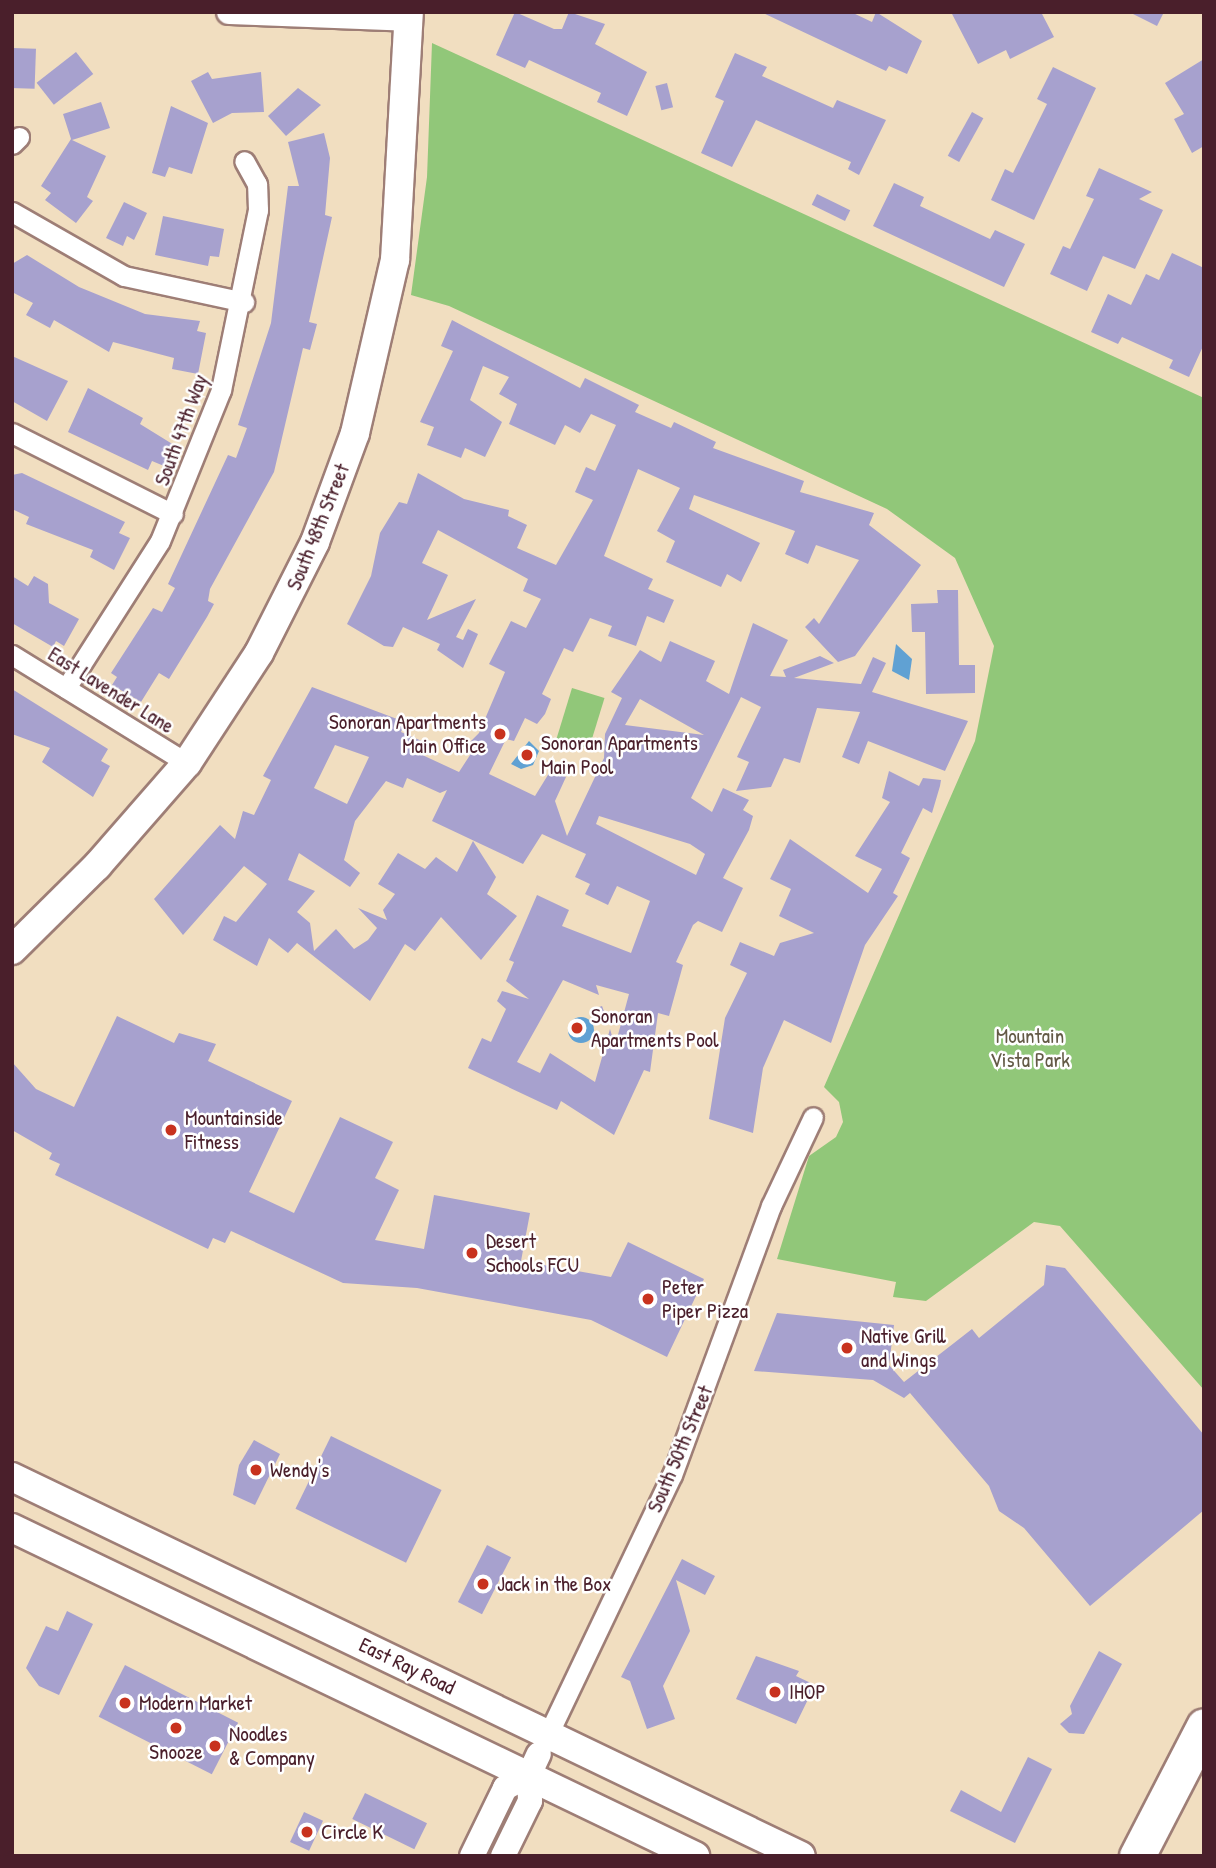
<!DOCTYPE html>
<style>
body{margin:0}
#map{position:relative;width:1216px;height:1868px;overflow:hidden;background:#f1dec0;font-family:"Patrick Hand",sans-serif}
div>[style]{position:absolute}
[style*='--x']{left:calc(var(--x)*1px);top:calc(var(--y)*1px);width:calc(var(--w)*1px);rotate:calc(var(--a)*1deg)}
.green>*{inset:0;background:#91c779;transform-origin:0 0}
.water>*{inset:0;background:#60a1d3}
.round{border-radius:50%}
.building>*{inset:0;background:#a7a1ce;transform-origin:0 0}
.roads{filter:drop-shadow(2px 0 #9e7e76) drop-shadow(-2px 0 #9e7e76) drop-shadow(0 2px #9e7e76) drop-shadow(0 -2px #9e7e76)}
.minor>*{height:19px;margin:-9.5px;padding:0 9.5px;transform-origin:9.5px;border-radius:9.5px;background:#fff}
.tertiary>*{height:24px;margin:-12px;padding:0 12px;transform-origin:12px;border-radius:12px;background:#fff}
.secondary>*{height:28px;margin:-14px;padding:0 14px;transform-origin:14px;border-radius:14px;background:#fff}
.motorway>*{height:35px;margin:-17.5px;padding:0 17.5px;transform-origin:17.5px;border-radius:17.5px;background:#fff}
.dots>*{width:19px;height:19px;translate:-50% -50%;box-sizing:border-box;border:4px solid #fff;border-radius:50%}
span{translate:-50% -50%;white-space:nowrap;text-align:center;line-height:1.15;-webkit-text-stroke:5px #fff;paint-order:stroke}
.street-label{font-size:21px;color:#4a1f2b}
.poi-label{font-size:21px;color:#4a1f2b}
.right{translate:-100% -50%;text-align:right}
.left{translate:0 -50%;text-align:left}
.park-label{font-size:21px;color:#635a46}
.frame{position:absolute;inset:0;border:14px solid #4a1f2b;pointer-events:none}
</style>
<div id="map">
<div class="green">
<div style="clip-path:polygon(432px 43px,1204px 398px,1204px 1390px,1060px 1226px,1034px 1222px,926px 1301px,893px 1297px,896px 1282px,777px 1259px,809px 1156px,836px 1137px,843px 1122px,839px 1102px,824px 1087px,975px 741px,994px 646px,955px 558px,887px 509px,449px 306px,411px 295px,427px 177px)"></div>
<div style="left:572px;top:688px;width:34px;height:53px;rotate:17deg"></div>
</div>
<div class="water">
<div style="clip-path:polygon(896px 644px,912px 659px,909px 680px,892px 671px)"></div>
<div style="clip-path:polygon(529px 741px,539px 751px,533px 765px,521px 769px,511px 764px)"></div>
<div class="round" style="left:568px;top:1017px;width:26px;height:26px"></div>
</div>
<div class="building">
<div style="clip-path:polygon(515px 12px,554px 29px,562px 29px,569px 12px,605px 24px,595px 44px,647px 72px,627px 116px,597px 102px,601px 93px,529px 60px,525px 68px,496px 55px)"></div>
<div style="clip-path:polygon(761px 12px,851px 12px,872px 22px,876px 12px,922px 41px,907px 74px,889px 66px,886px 71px)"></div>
<div style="clip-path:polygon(951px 12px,1041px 12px,1054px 37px,1010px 59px,1006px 50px,978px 64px)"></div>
<div style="clip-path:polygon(1129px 12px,1164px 12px,1157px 26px)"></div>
<div style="left:12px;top:48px;width:24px;height:40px;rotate:2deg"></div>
<div style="left:76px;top:52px;width:28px;height:50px;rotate:52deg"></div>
<div style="clip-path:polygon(735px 53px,767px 67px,762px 76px,833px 108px,837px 100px,886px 120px,859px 175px,848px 169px,851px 162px,756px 120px,732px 167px,701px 153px,724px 101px,715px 97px)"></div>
<div style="clip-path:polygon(1204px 59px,1204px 146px,1192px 153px,1174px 119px,1184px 114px,1165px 83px)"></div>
<div style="clip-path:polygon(1053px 67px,1096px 88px,1034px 220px,991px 200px,1005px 169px,1013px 173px,1047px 104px,1037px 99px)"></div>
<div style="clip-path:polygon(208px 72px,212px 79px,261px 72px,264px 112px,232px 113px,213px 123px,191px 81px)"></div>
<div style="left:667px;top:83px;width:25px;height:12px;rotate:76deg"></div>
<div style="clip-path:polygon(298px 88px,321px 105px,286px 136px,268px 116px)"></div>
<div style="clip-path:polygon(101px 102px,110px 128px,72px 140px,106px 156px,87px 197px,93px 201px,76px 223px,45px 200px,51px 193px,41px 186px,71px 139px,63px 114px)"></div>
<div style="clip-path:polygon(171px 106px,208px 123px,192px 174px,169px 167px,165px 177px,152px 173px)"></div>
<div style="left:972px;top:112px;width:13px;height:50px;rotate:29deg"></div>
<div style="clip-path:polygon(324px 133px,330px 158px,325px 215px,332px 217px,309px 322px,317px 324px,310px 350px,303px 348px,274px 472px,210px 589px,208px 601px,214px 604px,207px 617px,169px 679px,159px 673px,141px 702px,112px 685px,117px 677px,111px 673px,153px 608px,162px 612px,175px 588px,168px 584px,228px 455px,236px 458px,247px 428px,238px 425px,271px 323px,288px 186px,299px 186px,288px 142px)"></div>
<div style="clip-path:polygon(1099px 168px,1152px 192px,1139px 199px,1163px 210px,1135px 269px,1103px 256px,1087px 291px,1050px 274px,1063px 246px,1070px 249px,1094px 199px,1086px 196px)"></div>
<div style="clip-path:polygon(894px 183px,924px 197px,920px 206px,990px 239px,995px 230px,1025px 244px,1004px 287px,873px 226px)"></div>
<div style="left:817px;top:194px;width:37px;height:12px;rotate:26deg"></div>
<div style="clip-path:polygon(124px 202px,147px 213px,134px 240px,127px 236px,123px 246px,106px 238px)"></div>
<div style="clip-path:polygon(163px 216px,224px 229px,219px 257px,210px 256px,208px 266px,155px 255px)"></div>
<div style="clip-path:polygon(1172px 253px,1204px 268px,1204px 344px,1189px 377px,1169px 368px,1173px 360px,1122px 337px,1118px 344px,1091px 332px,1108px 294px,1131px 305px,1146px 274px,1159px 280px)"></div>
<div style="clip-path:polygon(27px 255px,79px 287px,145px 314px,200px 321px,197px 331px,206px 333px,198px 374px,172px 369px,174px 358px,113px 342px,109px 352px,54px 320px,50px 328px,26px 315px,33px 303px,12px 292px,12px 264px)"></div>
<div style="clip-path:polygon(evenodd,452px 320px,580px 388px,585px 378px,639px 405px,635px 412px,671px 428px,674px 422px,716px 442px,713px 448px,804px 481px,800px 492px,874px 513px,869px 525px,921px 565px,855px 656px,838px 662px,805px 627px,814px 618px,819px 624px,859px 560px,816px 545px,808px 564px,785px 554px,795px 531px,694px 495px,689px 509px,760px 543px,741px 582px,727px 574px,721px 587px,666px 562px,675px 541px,657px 531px,680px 488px,638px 469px,604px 556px,653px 579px,648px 589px,674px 600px,664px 623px,647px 616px,636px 646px,608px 636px,612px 626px,590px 618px,573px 652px,564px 648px,542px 694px,551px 699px,545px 714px,537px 724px,525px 718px,514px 741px,506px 739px,489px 774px,535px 796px,551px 770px,566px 777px,555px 801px,567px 836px,604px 758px,605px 734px,622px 698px,611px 692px,640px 650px,661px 662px,670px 641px,715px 661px,706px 681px,729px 694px,753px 623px,788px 640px,770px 676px,786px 677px,783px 670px,820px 656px,834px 663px,794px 678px,861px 684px,873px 657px,886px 663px,872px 692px,968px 721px,945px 771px,868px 741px,859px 764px,842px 757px,860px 712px,817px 708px,800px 763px,784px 758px,771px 787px,736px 791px,749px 762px,737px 757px,761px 707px,741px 697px,691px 798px,712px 812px,723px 788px,749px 800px,743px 810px,753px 816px,749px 830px,723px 878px,743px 888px,722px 932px,698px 921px,693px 925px,676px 962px,683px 965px,669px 1016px,658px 1013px,650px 1072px,644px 1070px,614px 1135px,561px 1101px,557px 1110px,468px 1068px,482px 1038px,491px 1042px,506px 1009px,497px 1001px,502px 991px,529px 999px,506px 981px,514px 962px,509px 960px,537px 895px,569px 910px,562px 926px,631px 953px,650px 901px,617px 886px,608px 905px,585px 894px,590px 884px,575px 877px,586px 854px,542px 834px,523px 864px,432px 821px,447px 790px,440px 793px,407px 778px,403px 788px,386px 781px,355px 821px,344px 860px,360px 873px,350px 887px,299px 853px,288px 880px,315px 891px,297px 912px,310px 923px,314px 951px,336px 929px,354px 949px,368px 940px,377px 928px,358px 908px,387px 920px,383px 910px,395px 894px,378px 884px,398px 853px,425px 869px,436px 857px,457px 872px,473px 841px,496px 877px,487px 894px,517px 916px,481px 960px,441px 917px,415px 951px,405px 944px,370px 1001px,297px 943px,288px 953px,269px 938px,257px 966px,213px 940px,224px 916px,236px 922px,267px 884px,244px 866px,183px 935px,154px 899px,220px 825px,235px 839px,243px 811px,254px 815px,271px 780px,263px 776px,312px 687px,405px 722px,401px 732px,424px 742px,418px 753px,459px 772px,472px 752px,466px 746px,479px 733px,505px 672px,489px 664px,511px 621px,526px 628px,541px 599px,523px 591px,528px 579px,438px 530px,422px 563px,448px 575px,427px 620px,476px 599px,456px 637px,463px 640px,468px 629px,478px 634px,463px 668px,437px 650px,440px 644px,403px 627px,393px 647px,384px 646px,347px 624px,371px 576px,380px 533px,399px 502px,407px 504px,418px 473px,464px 499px,509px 510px,508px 516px,527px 525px,517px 548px,556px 565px,593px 500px,575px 492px,586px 467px,595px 471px,616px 425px,591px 414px,580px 433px,565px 425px,555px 445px,509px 424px,517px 404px,499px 394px,509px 377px,483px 366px,470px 400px,502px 422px,485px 457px,465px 448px,461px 458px,427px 445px,434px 427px,420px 422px,453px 351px,441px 346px,452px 320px,640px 699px,704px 735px,625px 725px,640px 699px,452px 320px,335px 745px,369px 757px,347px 804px,314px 788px,335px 745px,452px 320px,599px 816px,690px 844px,705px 854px,696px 875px,596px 824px,599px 816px,452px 320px,563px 980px,599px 995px,596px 985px,629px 994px,615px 1046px,610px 1029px,595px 1082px,550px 1053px,540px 1073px,517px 1062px,563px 980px)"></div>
<div style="clip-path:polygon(12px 356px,68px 381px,47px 421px,12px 401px)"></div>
<div style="clip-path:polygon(88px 388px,143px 418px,140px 424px,174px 445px,164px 466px,152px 461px,148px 470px,68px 432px)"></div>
<div style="clip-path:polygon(22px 473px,125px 522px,119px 533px,130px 538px,114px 570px,90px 557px,93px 550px,26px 524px,29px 517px,12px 509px,12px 475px)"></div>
<div style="clip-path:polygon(12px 576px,28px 586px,34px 576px,48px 584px,49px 603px,79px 619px,64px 646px,56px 641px,53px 647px,12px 623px)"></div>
<div style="clip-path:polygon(937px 590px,958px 590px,959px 665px,975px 665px,975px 693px,926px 694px,925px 632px,912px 632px,911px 604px,938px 603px)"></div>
<div style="clip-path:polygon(12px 689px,108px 749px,101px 761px,110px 766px,93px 797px,42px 762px,50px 748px,12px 734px)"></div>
<div style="clip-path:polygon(889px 771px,919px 786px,923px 778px,941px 780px,940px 786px,932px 813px,923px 808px,901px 853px,910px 858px,893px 893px,898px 896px,865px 945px,831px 1043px,784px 1020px,763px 1068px,753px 1133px,709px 1119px,725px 1018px,747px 973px,730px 965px,740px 942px,774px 956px,780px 943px,814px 933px,779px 916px,791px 889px,770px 879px,790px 839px,868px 893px,882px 869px,855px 856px,890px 802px,882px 798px)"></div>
<div style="left:602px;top:1006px;width:15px;height:13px;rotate:70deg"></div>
<div style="clip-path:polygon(117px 1016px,174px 1043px,179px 1033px,216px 1044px,208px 1061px,292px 1101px,249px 1192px,294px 1213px,340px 1117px,393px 1142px,375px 1178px,399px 1190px,375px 1240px,424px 1249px,434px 1195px,530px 1213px,521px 1261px,611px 1277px,628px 1242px,704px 1279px,667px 1357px,591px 1320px,417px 1288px,343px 1283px,231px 1231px,225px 1243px,213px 1238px,208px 1249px,55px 1175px,60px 1164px,49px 1159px,52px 1153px,12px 1130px,12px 1062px,36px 1089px,74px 1107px)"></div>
<div style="clip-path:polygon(1046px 1265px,1065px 1268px,1204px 1435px,1204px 1510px,1090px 1606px,1024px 1528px,999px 1511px,989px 1486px,910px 1393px,904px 1398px,873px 1380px,754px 1371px,777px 1313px,894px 1325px,889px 1365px,904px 1382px,972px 1329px,979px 1338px,1044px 1285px)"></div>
<div style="left:331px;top:1436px;width:123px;height:81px;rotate:26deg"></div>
<div style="clip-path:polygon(254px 1440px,280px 1454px,255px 1505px,233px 1495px,239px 1465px)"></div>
<div style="left:487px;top:1545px;width:27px;height:64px;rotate:27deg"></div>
<div style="clip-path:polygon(682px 1559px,715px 1576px,705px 1595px,676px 1580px,690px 1631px,663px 1686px,675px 1719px,647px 1729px,630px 1681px,621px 1677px)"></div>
<div style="clip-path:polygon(67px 1611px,93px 1624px,59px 1695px,39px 1686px,26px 1668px,46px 1626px,58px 1631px)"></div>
<div style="clip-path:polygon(1099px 1651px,1122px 1664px,1084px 1734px,1069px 1733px,1060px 1724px,1072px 1714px,1070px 1706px)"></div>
<div style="clip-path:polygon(756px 1656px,799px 1671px,796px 1676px,815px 1685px,796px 1724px,736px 1699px)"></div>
<div style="left:125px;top:1665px;width:127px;height:58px;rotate:27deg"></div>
<div style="clip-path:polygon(1028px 1757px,1052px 1769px,1015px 1843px,950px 1811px,961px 1790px,1001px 1812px)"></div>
<div style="left:365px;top:1793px;width:69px;height:29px;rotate:26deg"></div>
<div style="left:304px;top:1812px;width:21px;height:33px;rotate:25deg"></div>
</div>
<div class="roads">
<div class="minor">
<div style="--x:12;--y:144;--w:10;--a:-45"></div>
<div style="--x:12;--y:212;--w:129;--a:29.7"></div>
<div style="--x:124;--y:276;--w:123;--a:12.2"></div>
<div style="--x:12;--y:433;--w:180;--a:26.7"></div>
<div style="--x:12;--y:655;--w:206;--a:31.7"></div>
<div style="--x:66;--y:688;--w:174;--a:-57.4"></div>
<div style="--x:160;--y:541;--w:163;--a:-68"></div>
<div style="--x:221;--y:390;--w:184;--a:-78.4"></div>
<div style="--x:258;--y:210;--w:26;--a:-92"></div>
<div style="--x:257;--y:184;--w:26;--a:-119"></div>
<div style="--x:543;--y:1745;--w:299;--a:-64.5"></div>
<div style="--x:672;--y:1475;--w:287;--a:-69.8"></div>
<div style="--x:771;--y:1206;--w:98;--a:-64.7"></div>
</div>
<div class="tertiary">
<div style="--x:229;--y:12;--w:179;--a:2.2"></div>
<div style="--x:472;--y:1856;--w:76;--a:-64.1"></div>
<div style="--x:505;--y:1788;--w:27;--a:-28"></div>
<div style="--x:503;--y:1856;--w:61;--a:-63.9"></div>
<div style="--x:530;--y:1801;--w:26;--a:-92"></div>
<div style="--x:529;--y:1775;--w:23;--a:-65"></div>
</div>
<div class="secondary">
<div style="--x:12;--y:950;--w:120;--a:-44.7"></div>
<div style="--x:97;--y:866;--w:137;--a:-48.9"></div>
<div style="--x:187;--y:763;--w:131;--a:-56.8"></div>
<div style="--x:259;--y:653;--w:124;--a:-63.2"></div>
<div style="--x:315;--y:542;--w:116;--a:-69.8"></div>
<div style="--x:355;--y:433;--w:178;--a:-77"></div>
<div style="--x:395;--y:260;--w:248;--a:-86.8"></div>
<div style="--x:12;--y:1477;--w:875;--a:25.66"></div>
<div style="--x:12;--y:1528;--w:758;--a:25.65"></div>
</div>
<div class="motorway">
<div style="--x:1137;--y:1856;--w:146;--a:-62.7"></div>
</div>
</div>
<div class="dots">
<div style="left:500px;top:734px;background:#c8321e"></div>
<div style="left:527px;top:755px;background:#c8321e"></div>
<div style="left:577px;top:1028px;background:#c8321e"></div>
<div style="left:171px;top:1130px;background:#c8321e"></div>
<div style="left:472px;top:1253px;background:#c8321e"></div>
<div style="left:648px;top:1299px;background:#c8321e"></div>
<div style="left:847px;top:1348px;background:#c8321e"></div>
<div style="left:256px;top:1470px;background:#c8321e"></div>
<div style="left:483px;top:1584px;background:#c8321e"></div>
<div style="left:775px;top:1692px;background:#c8321e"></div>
<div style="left:125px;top:1703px;background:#c8321e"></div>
<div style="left:176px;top:1728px;background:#c8321e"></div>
<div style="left:215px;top:1746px;background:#c8321e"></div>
<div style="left:307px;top:1832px;background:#c8321e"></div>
</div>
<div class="street-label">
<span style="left:181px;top:430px;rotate:-70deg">South 47th Way</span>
<span style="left:318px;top:527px;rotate:-68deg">South 48th Street</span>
<span style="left:111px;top:690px;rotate:32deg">East Lavender Lane</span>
<span style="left:680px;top:1449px;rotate:-67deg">South 50th Street</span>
<span style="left:407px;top:1666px;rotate:26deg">East Ray Road</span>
</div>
<div class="poi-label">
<span class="right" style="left:486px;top:734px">Sonoran Apartments<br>Main Office</span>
<span class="left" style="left:541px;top:755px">Sonoran Apartments<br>Main Pool</span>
<span class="left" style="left:591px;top:1028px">Sonoran<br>Apartments Pool</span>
<span class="left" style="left:185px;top:1130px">Mountainside<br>Fitness</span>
<span class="left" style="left:486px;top:1253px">Desert<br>Schools FCU</span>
<span class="left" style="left:662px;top:1299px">Peter<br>Piper Pizza</span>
<span class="left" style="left:861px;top:1348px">Native Grill<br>and Wings</span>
<span class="left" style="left:270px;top:1470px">Wendy's</span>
<span class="left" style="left:497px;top:1584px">Jack in the Box</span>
<span class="left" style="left:789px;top:1692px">IHOP</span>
<span class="left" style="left:139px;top:1703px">Modern Market</span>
<span class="left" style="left:229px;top:1746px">Noodles<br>&amp; Company</span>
<span style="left:176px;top:1752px">Snooze</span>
<span class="left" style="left:321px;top:1832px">Circle K</span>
</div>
<div class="park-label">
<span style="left:1030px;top:1048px">Mountain<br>Vista Park</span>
</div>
<div class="frame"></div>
</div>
